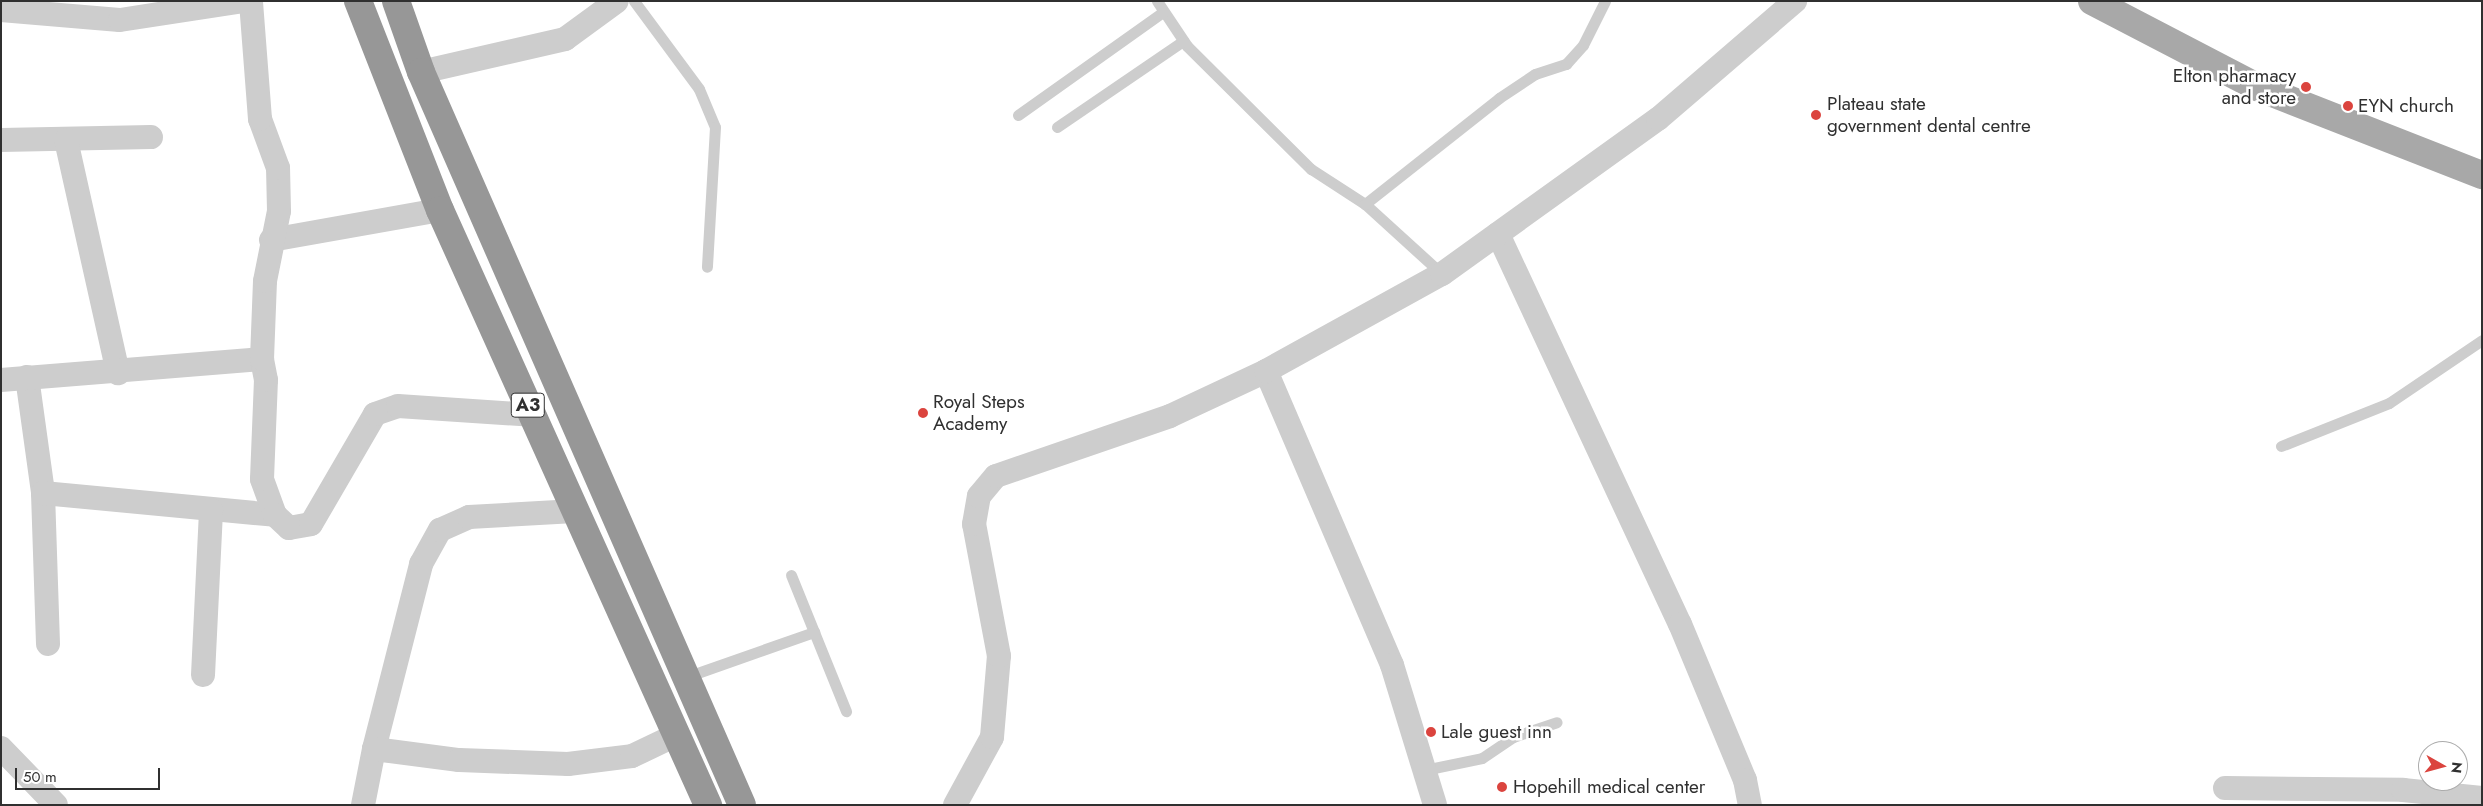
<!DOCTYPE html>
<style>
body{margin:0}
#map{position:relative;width:2483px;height:806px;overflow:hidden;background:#fff;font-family:Jost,sans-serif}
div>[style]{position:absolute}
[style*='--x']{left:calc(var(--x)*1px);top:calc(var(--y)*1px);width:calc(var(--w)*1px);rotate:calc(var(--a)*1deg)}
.lane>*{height:11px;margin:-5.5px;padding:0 5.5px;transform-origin:5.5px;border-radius:5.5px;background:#cdcdcd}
.street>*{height:24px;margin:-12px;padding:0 12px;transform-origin:12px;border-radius:12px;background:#cdcdcd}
.primary>*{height:28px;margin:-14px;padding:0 14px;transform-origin:14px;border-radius:14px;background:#a8a8a8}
.highway>*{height:28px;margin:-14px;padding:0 14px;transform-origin:14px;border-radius:14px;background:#979797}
.dots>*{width:14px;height:14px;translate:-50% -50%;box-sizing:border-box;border:2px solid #fff;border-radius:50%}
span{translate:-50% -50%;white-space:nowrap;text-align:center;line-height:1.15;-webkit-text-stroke:5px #fff;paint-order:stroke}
.shield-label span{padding:1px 4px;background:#fff;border:1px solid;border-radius:4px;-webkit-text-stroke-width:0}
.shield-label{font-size:18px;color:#303030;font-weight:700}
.poi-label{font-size:19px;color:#303030}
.right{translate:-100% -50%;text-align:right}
.left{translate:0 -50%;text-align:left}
.frame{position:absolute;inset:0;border:2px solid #303030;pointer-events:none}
.north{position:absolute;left:2418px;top:741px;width:50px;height:50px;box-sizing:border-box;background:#fff;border:1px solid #acacac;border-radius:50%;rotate:97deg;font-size:14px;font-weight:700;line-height:20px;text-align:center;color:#303030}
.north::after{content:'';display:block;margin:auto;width:18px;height:22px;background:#db443e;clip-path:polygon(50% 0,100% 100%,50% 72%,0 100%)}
.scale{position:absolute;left:15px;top:768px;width:145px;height:22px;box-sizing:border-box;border:2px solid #303030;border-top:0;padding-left:6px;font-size:15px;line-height:18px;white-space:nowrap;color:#303030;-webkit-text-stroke:4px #fff;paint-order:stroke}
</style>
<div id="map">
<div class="lane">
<div style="--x:634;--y:1;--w:109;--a:53.5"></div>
<div style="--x:699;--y:89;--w:41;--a:67.2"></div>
<div style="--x:715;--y:127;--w:140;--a:93.3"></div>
<div style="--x:1157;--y:1;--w:54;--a:56.3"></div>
<div style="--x:1187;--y:46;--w:175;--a:44.8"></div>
<div style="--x:1311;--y:169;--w:64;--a:32.9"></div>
<div style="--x:1365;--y:204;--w:104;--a:42.3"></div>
<div style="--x:1018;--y:115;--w:178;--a:-35.4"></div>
<div style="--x:1057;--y:127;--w:153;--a:-34.3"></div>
<div style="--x:1365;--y:204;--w:171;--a:-38.3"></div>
<div style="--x:1499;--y:98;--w:43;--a:-33.7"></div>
<div style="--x:1535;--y:74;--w:33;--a:-18"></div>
<div style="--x:1566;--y:64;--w:25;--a:-48"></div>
<div style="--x:1583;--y:45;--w:49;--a:-63.4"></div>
<div style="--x:2281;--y:446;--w:116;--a:-21.7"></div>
<div style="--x:2389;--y:403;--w:112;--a:-34.1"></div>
<div style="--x:791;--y:575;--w:147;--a:68"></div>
<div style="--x:686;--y:677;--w:136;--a:-19.4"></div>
<div style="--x:1424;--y:770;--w:59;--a:-11.7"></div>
<div style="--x:1482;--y:758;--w:37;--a:-34"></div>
<div style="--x:1513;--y:737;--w:46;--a:-18.8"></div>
</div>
<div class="street">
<div style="--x:1;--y:10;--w:119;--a:4.8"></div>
<div style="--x:120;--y:20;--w:124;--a:-8.8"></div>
<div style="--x:421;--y:72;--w:148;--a:-12.9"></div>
<div style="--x:565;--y:39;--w:64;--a:-36.2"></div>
<div style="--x:1;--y:140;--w:150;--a:-1.1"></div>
<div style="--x:66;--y:140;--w:239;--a:77.4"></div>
<div style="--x:1498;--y:234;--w:430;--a:65"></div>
<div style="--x:1680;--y:624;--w:169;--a:67.4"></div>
<div style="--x:1745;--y:780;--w:25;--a:79"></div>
<div style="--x:271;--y:240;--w:172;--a:-10.1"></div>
<div style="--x:1266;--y:371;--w:320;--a:66.8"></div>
<div style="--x:1392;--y:665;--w:146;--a:72.9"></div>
<div style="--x:27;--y:377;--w:117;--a:82.1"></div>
<div style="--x:43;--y:493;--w:151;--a:88.1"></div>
<div style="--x:1;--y:380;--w:262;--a:-4.6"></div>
<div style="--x:43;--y:493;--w:233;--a:5.4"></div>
<div style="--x:275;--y:515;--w:38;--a:-110"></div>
<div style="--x:262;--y:479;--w:99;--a:-87.7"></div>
<div style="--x:266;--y:380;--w:21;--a:-101"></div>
<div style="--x:262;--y:359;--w:78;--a:-87.8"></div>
<div style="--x:265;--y:281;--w:71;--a:-78.7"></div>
<div style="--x:279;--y:211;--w:43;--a:-91.3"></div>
<div style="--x:278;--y:168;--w:52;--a:-110.2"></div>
<div style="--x:260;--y:119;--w:118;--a:-94.4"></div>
<div style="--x:275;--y:515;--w:19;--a:43"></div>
<div style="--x:289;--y:528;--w:22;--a:-10"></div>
<div style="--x:311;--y:524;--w:127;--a:-59.8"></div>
<div style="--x:375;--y:414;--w:24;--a:-19"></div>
<div style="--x:398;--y:406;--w:134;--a:3.8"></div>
<div style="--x:203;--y:675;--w:165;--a:-87.2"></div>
<div style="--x:1;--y:748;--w:79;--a:46"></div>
<div style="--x:374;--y:749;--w:191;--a:-75.7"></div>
<div style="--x:421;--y:564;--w:39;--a:-61"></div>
<div style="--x:440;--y:530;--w:32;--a:-24"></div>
<div style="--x:469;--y:517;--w:106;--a:-3.2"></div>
<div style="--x:2225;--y:788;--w:178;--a:0.6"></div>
<div style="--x:2403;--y:790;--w:79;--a:5.8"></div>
<div style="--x:363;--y:805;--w:57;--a:-78.9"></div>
<div style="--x:374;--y:749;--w:86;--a:7.4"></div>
<div style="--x:459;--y:760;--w:109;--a:2.1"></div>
<div style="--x:568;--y:764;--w:64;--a:-7.1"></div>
<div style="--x:632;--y:756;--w:47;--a:-25.5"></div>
<div style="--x:955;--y:805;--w:77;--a:-61.4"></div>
<div style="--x:992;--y:737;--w:81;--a:-85.1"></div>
<div style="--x:999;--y:656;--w:134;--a:-100.7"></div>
<div style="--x:974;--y:524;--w:28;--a:-80"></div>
<div style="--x:979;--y:496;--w:26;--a:-50"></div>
<div style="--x:996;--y:476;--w:184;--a:-19"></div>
<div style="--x:1170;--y:416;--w:106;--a:-25.1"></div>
<div style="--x:1266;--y:371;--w:201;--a:-28.9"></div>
<div style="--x:1442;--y:274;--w:266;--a:-35.7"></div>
<div style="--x:1658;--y:119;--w:181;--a:-40.7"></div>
</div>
<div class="primary">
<div style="--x:2092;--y:1;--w:186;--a:27.5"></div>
<div style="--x:2257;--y:87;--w:242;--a:21.4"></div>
</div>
<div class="highway">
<div style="--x:358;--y:1;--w:225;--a:68.6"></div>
<div style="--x:440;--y:210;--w:653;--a:65.75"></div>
<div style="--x:396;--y:1;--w:75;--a:70.6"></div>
<div style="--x:421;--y:72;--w:800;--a:66.35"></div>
</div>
<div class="dots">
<div style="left:2306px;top:87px;background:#db443e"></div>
<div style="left:2348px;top:106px;background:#db443e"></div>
<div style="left:1816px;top:115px;background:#db443e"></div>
<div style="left:923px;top:413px;background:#db443e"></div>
<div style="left:1431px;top:732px;background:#db443e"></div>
<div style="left:1502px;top:787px;background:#db443e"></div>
</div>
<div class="shield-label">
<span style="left:528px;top:405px">A3</span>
</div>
<div class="poi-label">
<span class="right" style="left:2296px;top:87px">Elton pharmacy<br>and store</span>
<span class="left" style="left:1827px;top:115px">Plateau state<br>government dental centre</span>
<span class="left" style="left:2358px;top:106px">EYN church</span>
<span class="left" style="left:933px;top:413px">Royal Steps<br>Academy</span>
<span class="left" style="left:1441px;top:732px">Lale guest inn</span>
<span class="left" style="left:1513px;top:787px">Hopehill medical center</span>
</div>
<div class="frame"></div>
<div class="north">N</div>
<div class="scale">50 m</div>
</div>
